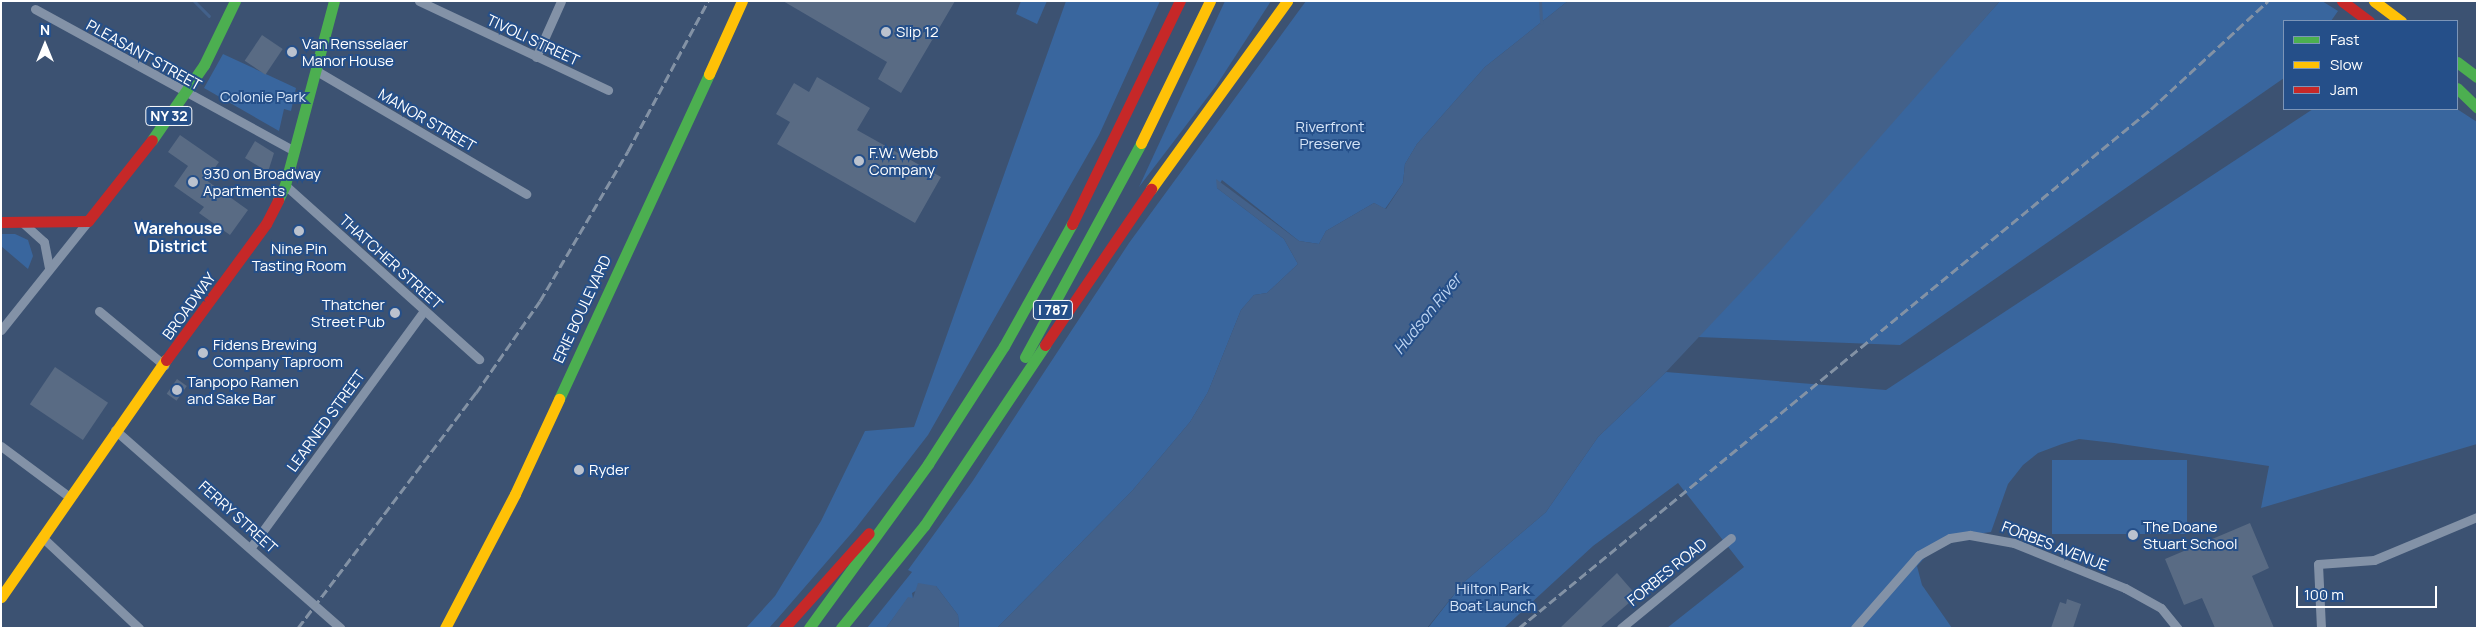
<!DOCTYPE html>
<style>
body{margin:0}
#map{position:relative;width:2478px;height:629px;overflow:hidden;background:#3c5272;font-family:Manrope,sans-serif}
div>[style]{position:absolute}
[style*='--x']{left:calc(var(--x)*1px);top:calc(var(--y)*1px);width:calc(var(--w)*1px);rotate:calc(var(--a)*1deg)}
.green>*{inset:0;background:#39669e;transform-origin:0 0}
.water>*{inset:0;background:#43618a}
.stream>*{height:3px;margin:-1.5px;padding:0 1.5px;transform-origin:1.5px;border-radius:1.5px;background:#43618a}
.building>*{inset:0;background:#596b84;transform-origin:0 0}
.street>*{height:9px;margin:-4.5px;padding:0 4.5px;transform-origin:4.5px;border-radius:4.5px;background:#8392a7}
.fast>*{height:11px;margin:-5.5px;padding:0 5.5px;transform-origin:5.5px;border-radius:5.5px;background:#4caf50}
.slow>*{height:11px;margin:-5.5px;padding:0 5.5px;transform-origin:5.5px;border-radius:5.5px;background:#ffc107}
.jam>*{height:11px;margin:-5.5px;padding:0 5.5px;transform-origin:5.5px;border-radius:5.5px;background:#c62828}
.rail>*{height:3px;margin-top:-1.5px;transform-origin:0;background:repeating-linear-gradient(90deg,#8392a5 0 9px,transparent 0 13px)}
.dots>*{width:14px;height:14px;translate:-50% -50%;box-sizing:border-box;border:2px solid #254f89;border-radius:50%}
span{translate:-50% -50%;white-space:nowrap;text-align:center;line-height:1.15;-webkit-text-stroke:4px #254f89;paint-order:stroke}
.shield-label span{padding:1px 4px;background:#254f89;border:1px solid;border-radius:4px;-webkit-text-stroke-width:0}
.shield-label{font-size:14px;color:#fff;font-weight:700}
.poi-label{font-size:15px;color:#fff}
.left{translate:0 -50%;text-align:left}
.right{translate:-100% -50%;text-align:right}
.street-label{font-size:15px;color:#fff}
.park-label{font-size:15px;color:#d5e4f7}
.neighbourhood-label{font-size:16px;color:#fff;font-weight:700}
.water-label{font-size:16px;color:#bdd4f1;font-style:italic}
.frame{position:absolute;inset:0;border:2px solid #fff;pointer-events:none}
.legend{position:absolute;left:2283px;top:20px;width:175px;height:90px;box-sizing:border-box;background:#254f89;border:1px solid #7c95b8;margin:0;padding:6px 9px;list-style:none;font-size:15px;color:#fff}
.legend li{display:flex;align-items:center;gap:10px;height:25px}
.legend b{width:25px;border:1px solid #7c95b8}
.north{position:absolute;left:20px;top:20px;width:50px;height:50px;-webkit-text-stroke:4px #254f89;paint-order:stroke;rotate:0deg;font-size:14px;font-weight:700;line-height:20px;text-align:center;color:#fff}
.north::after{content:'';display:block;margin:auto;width:18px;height:22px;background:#fff;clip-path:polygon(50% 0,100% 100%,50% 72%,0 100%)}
.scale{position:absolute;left:2296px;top:586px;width:141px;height:22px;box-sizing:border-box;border:2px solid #fff;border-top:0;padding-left:6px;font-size:15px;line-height:18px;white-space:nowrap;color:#fff;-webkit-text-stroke:4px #254f89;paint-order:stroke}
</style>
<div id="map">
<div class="green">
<div style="clip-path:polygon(1021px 1px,1047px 1px,1037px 24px,1016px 14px)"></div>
<div style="clip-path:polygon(1066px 1px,1160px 1px,1099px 135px,928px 435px,856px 528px,778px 618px,769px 628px,746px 628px,775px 596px,821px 521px,865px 431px,914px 427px)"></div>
<div style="clip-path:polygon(1225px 1px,1271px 1px,1216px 86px,1139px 187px)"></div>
<div style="clip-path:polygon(1306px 1px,1568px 1px,1485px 67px,1417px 144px,1405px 164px,1403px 183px,1385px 209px,1374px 203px,1326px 231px,1319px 244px,1299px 241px,1222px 180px,1217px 188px,1284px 239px,1298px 264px,1267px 293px,1254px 295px,1241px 310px,1208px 392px,1190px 422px,1132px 491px,997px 628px,959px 628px,958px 615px,936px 586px,924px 586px,912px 593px,913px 599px,908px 598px,886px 628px,867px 628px,912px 572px,908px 570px,972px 482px,1129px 243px)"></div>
<div style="clip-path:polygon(2000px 1px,2322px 1px,2338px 11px,2331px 21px,2284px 21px,2284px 78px,1900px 345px,1698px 337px)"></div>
<div style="clip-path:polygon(223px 54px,296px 88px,291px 111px,284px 109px,279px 131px,204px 88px)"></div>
<div style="clip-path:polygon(2313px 109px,2457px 109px,2477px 122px,2477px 444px,2261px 508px,2269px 466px,2114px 443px,2079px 439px,2062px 444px,2038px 453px,2023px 465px,2008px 484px,1991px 532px,1961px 536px,1931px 551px,1917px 566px,1922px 585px,1952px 628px,1667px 628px,1744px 567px,1678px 483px,1593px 546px,1504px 628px,1428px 628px,1464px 582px,1546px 512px,1598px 437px,1666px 372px,1886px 390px)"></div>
<div style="clip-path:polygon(1px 234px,15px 234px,28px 240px,33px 256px,28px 269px,1px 246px)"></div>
<div style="left:2052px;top:460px;width:135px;height:74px"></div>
</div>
<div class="water">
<div style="clip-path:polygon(1568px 1px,2000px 1px,1778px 253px,1666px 372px,1598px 437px,1546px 512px,1464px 582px,1427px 628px,997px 628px,1132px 491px,1190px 422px,1208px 392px,1241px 310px,1254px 295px,1267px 293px,1298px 264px,1284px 239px,1217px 188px,1216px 179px,1299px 241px,1319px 244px,1326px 231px,1374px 203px,1386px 209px,1403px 183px,1405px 164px,1417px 144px,1485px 67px)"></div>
<div style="clip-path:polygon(918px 583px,936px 586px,958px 615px,959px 628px,886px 628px,908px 597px,913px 598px)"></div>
</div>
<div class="stream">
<div style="--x:194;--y:1;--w:21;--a:45"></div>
<div style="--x:1540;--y:1;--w:22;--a:87"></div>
</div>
<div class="building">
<div style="clip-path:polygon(783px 1px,955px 1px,901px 93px,878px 79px,887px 62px)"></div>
<div style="left:262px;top:35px;width:25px;height:31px;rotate:34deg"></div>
<div style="clip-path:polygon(817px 77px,870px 108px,857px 130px,941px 177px,915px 223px,777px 144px,790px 122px,776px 114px,794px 83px,809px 92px)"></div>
<div style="clip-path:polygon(180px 135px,219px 162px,206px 180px,248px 210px,230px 235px,199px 213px,204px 207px,174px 186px,188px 166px,168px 152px)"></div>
<div style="clip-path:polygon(255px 141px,274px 153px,268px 172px,245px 158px)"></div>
<div style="left:55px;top:367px;width:64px;height:45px;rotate:34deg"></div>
<div style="left:177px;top:379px;width:12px;height:18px;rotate:35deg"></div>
<div style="clip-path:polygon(2250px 523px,2269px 568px,2252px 576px,2274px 628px,2215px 628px,2202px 598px,2184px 605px,2165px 559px)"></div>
<div style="clip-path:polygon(1617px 573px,1637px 596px,1600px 628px,1560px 628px)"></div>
<div style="clip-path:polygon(2067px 599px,2081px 604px,2073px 628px,2051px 628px,2060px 602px,2066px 604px)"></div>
</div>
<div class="street">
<div style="--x:419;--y:1;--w:209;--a:25.2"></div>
<div style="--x:35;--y:9;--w:295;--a:28.7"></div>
<div style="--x:536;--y:57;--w:61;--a:-65.9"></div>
<div style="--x:315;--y:70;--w:245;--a:30.4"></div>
<div style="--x:285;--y:185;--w:261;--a:41.9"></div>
<div style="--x:23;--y:223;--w:28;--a:42"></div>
<div style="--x:44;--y:242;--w:26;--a:79"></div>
<div style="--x:99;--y:311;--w:85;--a:39.7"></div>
<div style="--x:1;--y:330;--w:139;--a:-51.4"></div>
<div style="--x:115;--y:430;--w:300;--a:41.3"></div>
<div style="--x:1;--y:446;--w:84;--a:36.7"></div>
<div style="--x:43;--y:538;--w:132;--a:43.2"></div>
<div style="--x:251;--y:547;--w:293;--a:-53.8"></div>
<div style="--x:1621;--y:628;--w:142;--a:-39.3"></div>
<div style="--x:1855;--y:628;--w:97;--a:-48.8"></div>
<div style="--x:1919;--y:555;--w:35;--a:-29"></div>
<div style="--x:1950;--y:538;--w:20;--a:-9"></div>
<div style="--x:1970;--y:535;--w:45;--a:10.3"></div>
<div style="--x:2014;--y:543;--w:120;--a:22.1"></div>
<div style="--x:2125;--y:588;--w:41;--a:29.1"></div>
<div style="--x:2161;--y:608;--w:26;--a:51"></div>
<div style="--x:2321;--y:628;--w:64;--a:-92.7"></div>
<div style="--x:2318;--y:564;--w:56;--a:-4.1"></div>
<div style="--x:2374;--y:560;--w:112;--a:-22.7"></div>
</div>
<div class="fast">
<div style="--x:2457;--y:62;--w:25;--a:37"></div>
<div style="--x:2457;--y:88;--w:28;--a:44"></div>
<div style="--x:152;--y:140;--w:91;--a:-55.3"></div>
<div style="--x:204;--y:65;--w:71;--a:-64.2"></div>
<div style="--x:278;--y:200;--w:17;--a:-65"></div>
<div style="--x:285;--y:185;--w:190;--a:-75.1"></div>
<div style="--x:1025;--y:357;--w:243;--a:-61.5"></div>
<div style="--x:559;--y:399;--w:358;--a:-65.2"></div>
<div style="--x:809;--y:628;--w:203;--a:-54"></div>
<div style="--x:928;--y:464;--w:140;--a:-57.2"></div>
<div style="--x:1004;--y:346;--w:140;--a:-60.9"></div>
<div style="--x:841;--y:628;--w:132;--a:-50.9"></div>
<div style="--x:924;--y:526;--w:218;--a:-56.2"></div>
</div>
<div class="slow">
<div style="--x:2374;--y:1;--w:34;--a:37"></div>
<div style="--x:709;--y:74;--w:80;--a:-65.7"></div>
<div style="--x:1141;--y:143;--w:158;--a:-64.1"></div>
<div style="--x:1151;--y:189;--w:232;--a:-54.1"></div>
<div style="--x:1;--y:597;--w:289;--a:-55.2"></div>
<div style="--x:445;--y:628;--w:151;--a:-62.4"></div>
<div style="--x:515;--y:494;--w:105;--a:-65.1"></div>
</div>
<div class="jam">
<div style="--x:2342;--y:1;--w:34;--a:37"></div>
<div style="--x:1;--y:222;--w:87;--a:-0.7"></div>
<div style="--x:88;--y:221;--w:103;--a:-51.7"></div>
<div style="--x:1072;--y:224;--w:248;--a:-64.2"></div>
<div style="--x:1045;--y:345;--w:189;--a:-55.8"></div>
<div style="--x:166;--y:360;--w:169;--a:-53.7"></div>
<div style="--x:266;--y:224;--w:27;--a:-63"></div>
<div style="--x:784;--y:628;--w:127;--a:-48.2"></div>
</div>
<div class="rail">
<div style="--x:298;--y:628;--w:295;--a:-52.9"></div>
<div style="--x:476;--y:393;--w:112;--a:-55.2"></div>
<div style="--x:540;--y:301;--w:174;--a:-59.6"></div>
<div style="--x:628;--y:151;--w:170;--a:-61.9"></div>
<div style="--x:1519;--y:628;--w:818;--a:-39.39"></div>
<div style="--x:2151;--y:109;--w:159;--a:-42.7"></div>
</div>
<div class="dots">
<div style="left:886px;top:32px;background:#bbc2ce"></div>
<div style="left:292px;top:52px;background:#bbc2ce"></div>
<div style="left:859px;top:161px;background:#bbc2ce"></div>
<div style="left:193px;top:182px;background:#bbc2ce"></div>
<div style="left:299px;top:231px;background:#bbc2ce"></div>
<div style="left:395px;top:313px;background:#bbc2ce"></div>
<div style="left:203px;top:353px;background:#bbc2ce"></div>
<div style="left:177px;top:390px;background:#bbc2ce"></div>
<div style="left:579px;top:470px;background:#bbc2ce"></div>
<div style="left:2133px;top:535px;background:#bbc2ce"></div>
</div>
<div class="shield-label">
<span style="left:169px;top:116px">NY 32</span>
<span style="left:1053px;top:310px">I 787</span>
</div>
<div class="poi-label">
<span class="left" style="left:896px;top:32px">Slip 12</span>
<span class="left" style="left:302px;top:52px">Van Rensselaer<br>Manor House</span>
<span class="left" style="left:869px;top:161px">F.W. Webb<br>Company</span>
<span class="left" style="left:203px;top:182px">930 on Broadway<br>Apartments</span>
<span style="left:299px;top:257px">Nine Pin<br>Tasting Room</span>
<span class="right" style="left:385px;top:313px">Thatcher<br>Street Pub</span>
<span class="left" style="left:213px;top:353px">Fidens Brewing<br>Company Taproom</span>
<span class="left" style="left:187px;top:390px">Tanpopo Ramen<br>and Sake Bar</span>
<span class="left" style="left:589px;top:470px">Ryder</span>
<span class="left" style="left:2143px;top:535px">The Doane<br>Stuart School</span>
</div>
<div class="street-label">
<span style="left:533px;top:40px;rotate:25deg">TIVOLI STREET</span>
<span style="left:144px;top:55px;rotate:29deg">PLEASANT STREET</span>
<span style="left:427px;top:120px;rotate:30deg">MANOR STREET</span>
<span style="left:391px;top:262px;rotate:42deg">THATCHER STREET</span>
<span style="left:189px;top:306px;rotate:-54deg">BROADWAY</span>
<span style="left:582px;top:309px;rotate:-65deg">ERIE BOULEVARD</span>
<span style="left:326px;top:421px;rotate:-54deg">LEARNED STREET</span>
<span style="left:238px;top:517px;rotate:42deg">FERRY STREET</span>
<span style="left:2055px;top:546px;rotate:21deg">FORBES AVENUE</span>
<span style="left:1667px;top:572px;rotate:-39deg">FORBES ROAD</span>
</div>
<div class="park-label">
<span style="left:263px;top:97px">Colonie Park</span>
<span style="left:1330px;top:135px">Riverfront<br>Preserve</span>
<span style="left:1493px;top:597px">Hilton Park<br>Boat Launch</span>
</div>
<div class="neighbourhood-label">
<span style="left:178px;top:237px">Warehouse<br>District</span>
</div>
<div class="water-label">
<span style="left:1427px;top:314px;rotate:-51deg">Hudson River</span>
</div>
<div class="frame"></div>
<ul class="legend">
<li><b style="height:6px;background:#4caf50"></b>Fast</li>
<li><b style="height:6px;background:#ffc107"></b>Slow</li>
<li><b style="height:6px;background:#c62828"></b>Jam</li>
</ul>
<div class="north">N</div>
<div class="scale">100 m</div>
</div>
